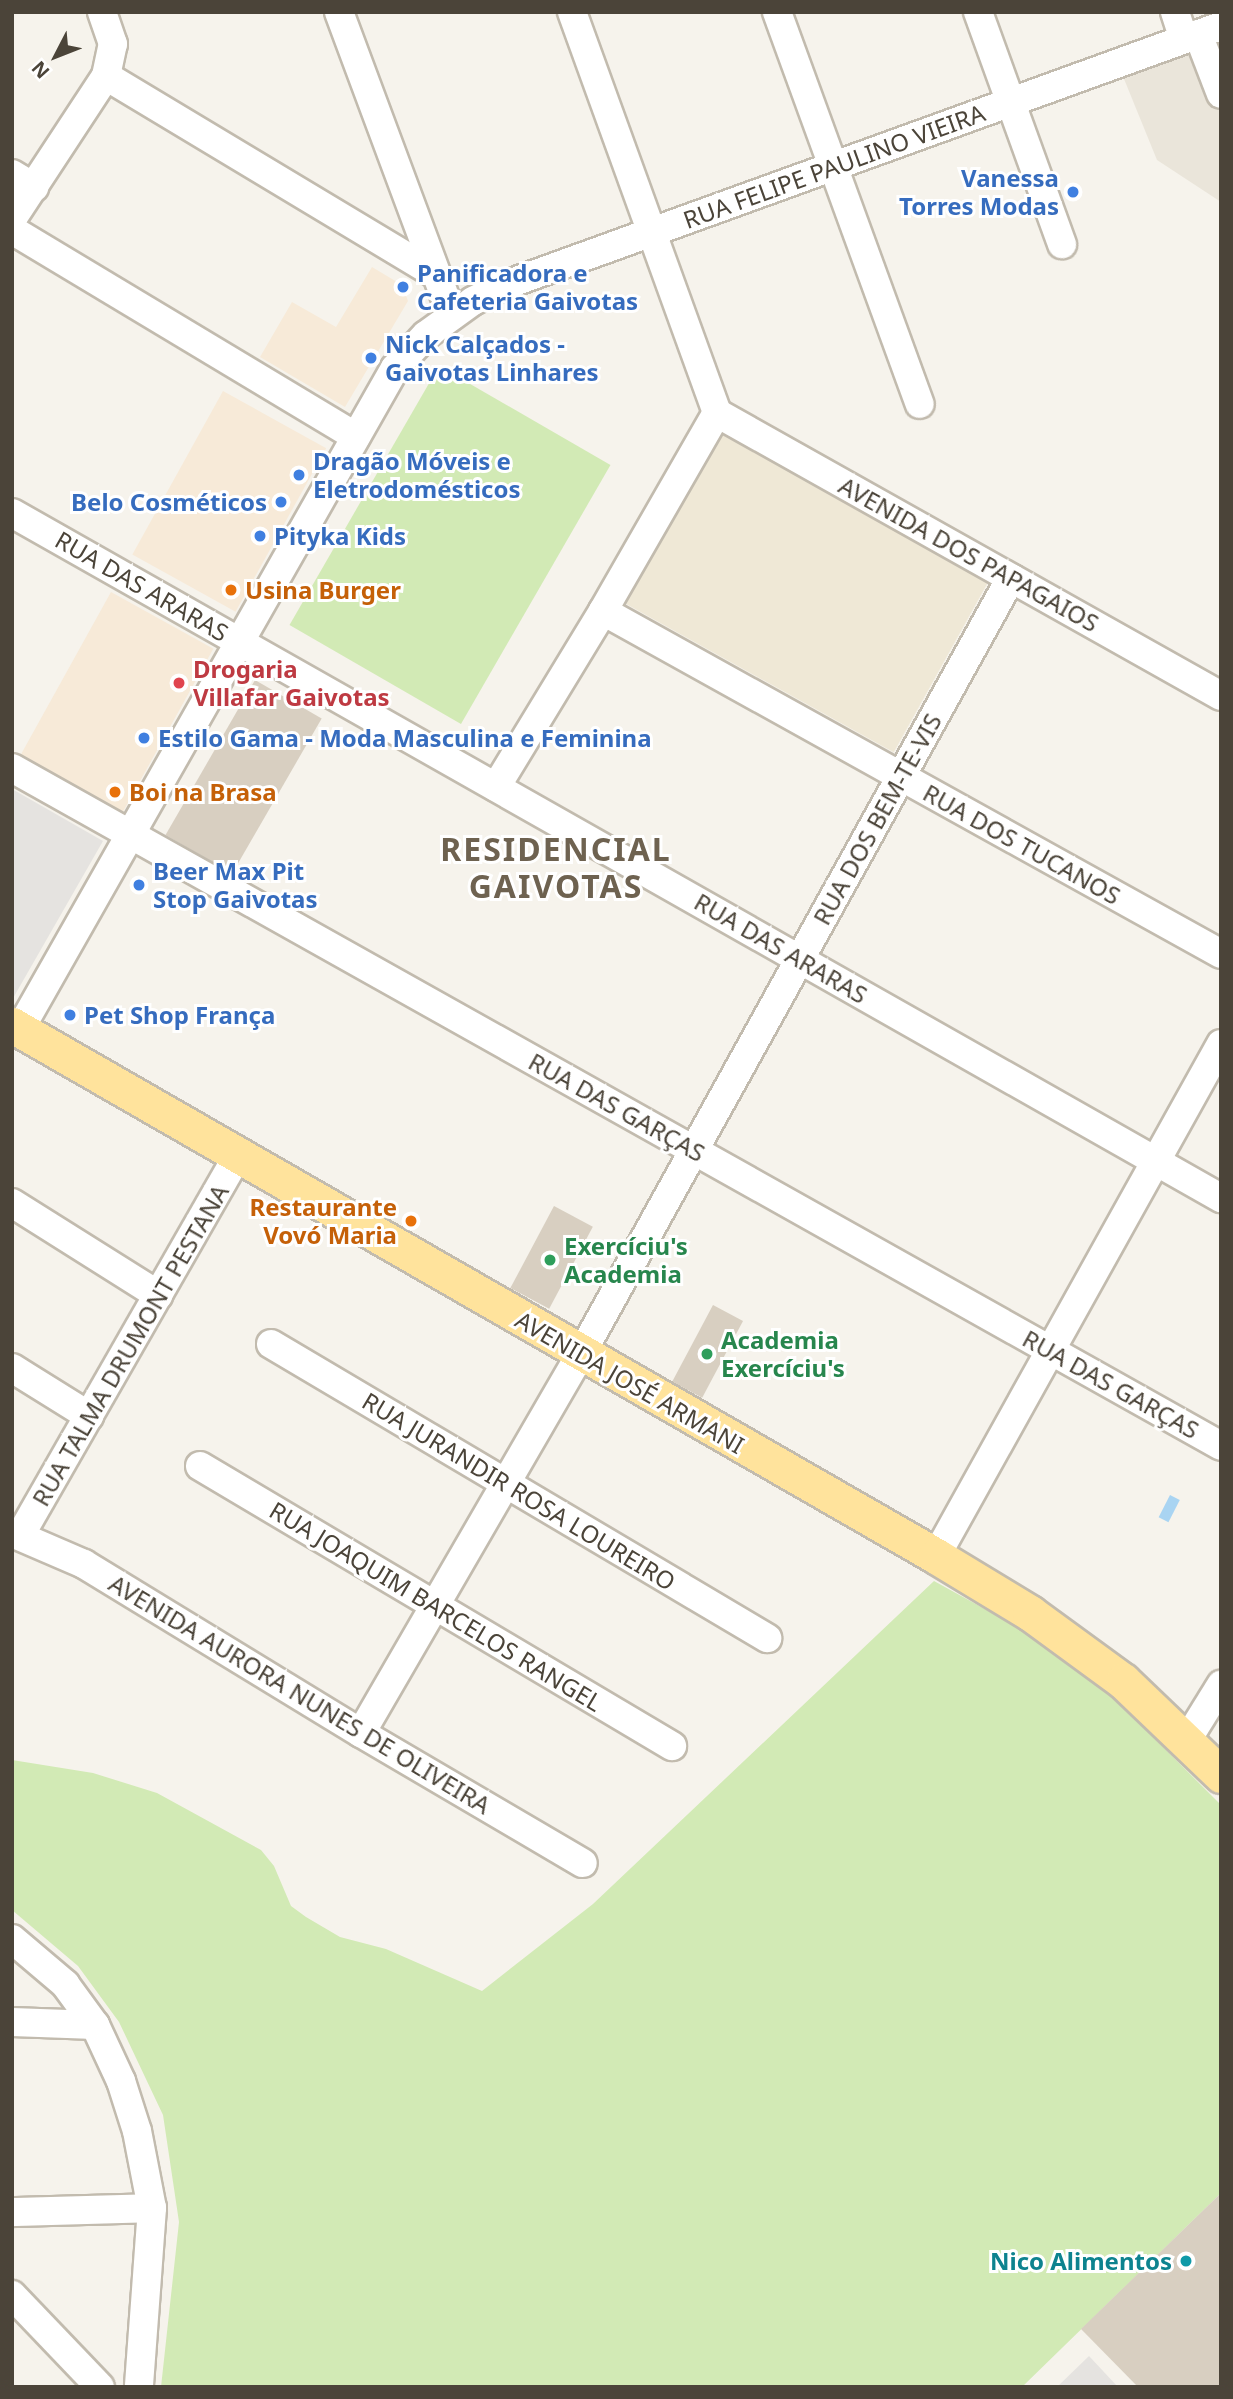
<!DOCTYPE html>
<meta charset="utf-8">
<style>
body{margin:0}
#map{position:relative;width:1233px;height:2399px;overflow:hidden;background:#f6f3ec;font-family:"Noto Sans",sans-serif}
div>[style]{position:absolute}
[style*='--x']{left:calc(var(--x)*1px);top:calc(var(--y)*1px);width:calc(var(--w)*1px);rotate:calc(var(--a)*1deg)}
.residential>*{inset:0;background:#eae5da}
.commercial>*{inset:0;background:#f7ead8;transform-origin:0 0}
.education>*{inset:0;background:#efe8d6;transform-origin:0 0}
.green>*{inset:0;background:#d2eab5;transform-origin:0 0}
.parking>*{inset:0;background:#e5e3e0}
.water>*{inset:0;background:#a9d4f2;transform-origin:0 0}
.building>*{inset:0;background:#d8cfc1;transform-origin:0 0}
.roads{filter:drop-shadow(2px 0 #c2bbae) drop-shadow(-2px 0 #c2bbae) drop-shadow(0 2px #c2bbae) drop-shadow(0 -2px #c2bbae)}
.minor>*{height:28px;margin:-14px;padding:0 14px;transform-origin:14px;border-radius:14px;background:#fff}
.major>*{height:35px;margin:-17.5px;padding:0 17.5px;transform-origin:17.5px;border-radius:17.5px;background:#ffe39c}
.dots>*{width:19px;height:19px;translate:-50% -50%;box-sizing:border-box;border:4px solid #fff;border-radius:50%}
span{translate:-50% -50%;white-space:nowrap;text-align:center;line-height:1.15;-webkit-text-stroke:6px #fff;paint-order:stroke}
.street-label{font-size:24px;color:#4b4439}
.shop-label{font-size:24px;color:#366cbe;font-weight:700}
.right{translate:-100% -50%;text-align:right}
.left{translate:0 -50%;text-align:left}
.food-label{font-size:24px;color:#c56008;font-weight:700}
.health-label{font-size:24px;color:#be3a42;font-weight:700}
.leisure-label{font-size:24px;color:#27864d;font-weight:700}
.culture-label{font-size:24px;color:#0d838f;font-weight:700}
.district-label{font-size:32px;color:#6e6250;font-weight:700;letter-spacing:2px}
.frame{position:absolute;inset:0;border:14px solid #4b4439;pointer-events:none}
.north{position:absolute;left:21px;top:21px;width:70px;height:70px;-webkit-text-stroke:5px #fff;paint-order:stroke;rotate:228deg;font-size:19px;font-weight:700;line-height:28px;text-align:center;color:#4b4439}
.north::after{content:'';display:block;margin:auto;width:24px;height:32px;background:#4b4439;clip-path:polygon(50% 0,100% 100%,50% 72%,0 100%)}
</style>
<div id="map">
<div class="residential">
<div style="clip-path:polygon(1221px 39px,1221px 202px,1157px 160px,1122px 74px)"></div>
</div>
<div class="commercial">
<div style="clip-path:polygon(372px 267px,402px 285px,408px 301px,345px 407px,260px 357px,292px 302px,336px 327px)"></div>
<div style="left:223px;top:391px;width:118px;height:187px;rotate:29deg"></div>
<div style="left:111px;top:592px;width:117px;height:187px;rotate:29deg"></div>
</div>
<div class="education">
<div style="left:718px;top:432px;width:309px;height:195px;rotate:29deg"></div>
</div>
<div class="green">
<div style="left:439px;top:366px;width:198px;height:299px;rotate:30deg"></div>
<div style="clip-path:polygon(934px 1581px,1025px 1631px,1107px 1691px,1221px 1805px,1221px 2193px,1022px 2387px,161px 2387px,179px 2222px,163px 2115px,119px 2022px,78px 1966px,12px 1910px,12px 1760px,93px 1773px,157px 1793px,261px 1850px,274px 1866px,291px 1906px,306px 1917px,340px 1937px,386px 1949px,482px 1991px,593px 1904px)"></div>
</div>
<div class="parking">
<div style="clip-path:polygon(12px 789px,103px 841px,12px 1000px)"></div>
<div style="clip-path:polygon(1089px 2356px,1118px 2387px,1057px 2387px)"></div>
</div>
<div class="water">
<div style="left:1170px;top:1495px;width:11px;height:25px;rotate:27deg"></div>
</div>
<div class="building">
<div style="left:255px;top:680px;width:77px;height:179px;rotate:30deg"></div>
<div style="left:554px;top:1206px;width:44px;height:93px;rotate:28deg"></div>
<div style="left:713px;top:1305px;width:34px;height:87px;rotate:28deg"></div>
<div style="clip-path:polygon(1221px 2193px,1221px 2387px,1138px 2387px,1081px 2329px)"></div>
</div>
<div class="roads">
<div class="minor">
<div style="--x:339;--y:12;--w:324;--a:69.6"></div>
<div style="--x:572;--y:12;--w:426;--a:70.1"></div>
<div style="--x:777;--y:12;--w:417;--a:70"></div>
<div style="--x:978;--y:12;--w:247;--a:70.1"></div>
<div style="--x:1175;--y:12;--w:28;--a:72"></div>
<div style="--x:1198;--y:34;--w:64;--a:69"></div>
<div style="--x:106;--y:76;--w:383;--a:31"></div>
<div style="--x:12;--y:174;--w:26;--a:31"></div>
<div style="--x:12;--y:219;--w:171;--a:-56.7"></div>
<div style="--x:106;--y:76;--w:33;--a:-78"></div>
<div style="--x:113;--y:44;--w:34;--a:-109"></div>
<div style="--x:12;--y:230;--w:401;--a:31"></div>
<div style="--x:717;--y:413;--w:578;--a:29.31"></div>
<div style="--x:12;--y:513;--w:1390;--a:29.54"></div>
<div style="--x:603;--y:611;--w:707;--a:29.03"></div>
<div style="--x:12;--y:768;--w:1386;--a:29.28"></div>
<div style="--x:496;--y:787;--w:206;--a:-58.7"></div>
<div style="--x:603;--y:611;--w:228;--a:-60.1"></div>
<div style="--x:20;--y:1029;--w:760;--a:-60.43"></div>
<div style="--x:395;--y:368;--w:45;--a:-46.8"></div>
<div style="--x:426;--y:335;--w:58;--a:-35.9"></div>
<div style="--x:473;--y:301;--w:30;--a:-27"></div>
<div style="--x:500;--y:287;--w:767;--a:-19.9"></div>
<div style="--x:12;--y:1203;--w:173;--a:32.2"></div>
<div style="--x:271;--y:1344;--w:577;--a:30.66"></div>
<div style="--x:12;--y:1368;--w:91;--a:31.9"></div>
<div style="--x:200;--y:1466;--w:549;--a:30.68"></div>
<div style="--x:12;--y:1533;--w:78;--a:23.3"></div>
<div style="--x:84;--y:1564;--w:324;--a:31.4"></div>
<div style="--x:361;--y:1733;--w:257;--a:30.4"></div>
<div style="--x:21;--y:1534;--w:437;--a:-60.2"></div>
<div style="--x:936;--y:1556;--w:586;--a:-60.9"></div>
<div style="--x:361;--y:1733;--w:438;--a:-59.9"></div>
<div style="--x:581;--y:1354;--w:887;--a:-61.01"></div>
<div style="--x:1187;--y:1740;--w:65;--a:-58.3"></div>
<div style="--x:12;--y:1939;--w:70;--a:40.3"></div>
<div style="--x:65;--y:1984;--w:51;--a:53.8"></div>
<div style="--x:95;--y:2025;--w:62;--a:65.1"></div>
<div style="--x:121;--y:2081;--w:52;--a:72.3"></div>
<div style="--x:137;--y:2131;--w:78;--a:79"></div>
<div style="--x:152;--y:2208;--w:179;--a:94.2"></div>
<div style="--x:12;--y:2022;--w:83;--a:2.1"></div>
<div style="--x:12;--y:2212;--w:140;--a:-1.6"></div>
<div style="--x:12;--y:2295;--w:127;--a:46.3"></div>
</div>
<div class="major">
<div style="--x:12;--y:1025;--w:1066;--a:29.88"></div>
<div style="--x:936;--y:1556;--w:110;--a:31.2"></div>
<div style="--x:1030;--y:1613;--w:115;--a:36.2"></div>
<div style="--x:1123;--y:1681;--w:136;--a:43.8"></div>
</div>
</div>
<div class="dots">
<div style="left:1073px;top:192px;background:#3f7fe0"></div>
<div style="left:403px;top:287px;background:#3f7fe0"></div>
<div style="left:371px;top:358px;background:#3f7fe0"></div>
<div style="left:299px;top:475px;background:#3f7fe0"></div>
<div style="left:281px;top:502px;background:#3f7fe0"></div>
<div style="left:260px;top:536px;background:#3f7fe0"></div>
<div style="left:231px;top:590px;background:#e8710a"></div>
<div style="left:179px;top:683px;background:#e0444e"></div>
<div style="left:144px;top:738px;background:#3f7fe0"></div>
<div style="left:115px;top:792px;background:#e8710a"></div>
<div style="left:139px;top:885px;background:#3f7fe0"></div>
<div style="left:70px;top:1015px;background:#3f7fe0"></div>
<div style="left:411px;top:1221px;background:#e8710a"></div>
<div style="left:550px;top:1260px;background:#2e9e5b"></div>
<div style="left:707px;top:1354px;background:#2e9e5b"></div>
<div style="left:1186px;top:2261px;background:#0f9aa8"></div>
</div>
<div class="street-label">
<span style="left:834px;top:166px;rotate:-20deg">RUA FELIPE PAULINO VIEIRA</span>
<span style="left:969px;top:554px;rotate:29deg">AVENIDA DOS PAPAGAIOS</span>
<span style="left:142px;top:586px;rotate:30deg">RUA DAS ARARAS</span>
<span style="left:877px;top:819px;rotate:-61deg">RUA DOS BEM-TE-VIS</span>
<span style="left:1022px;top:844px;rotate:29deg">RUA DOS TUCANOS</span>
<span style="left:781px;top:948px;rotate:30deg">RUA DAS ARARAS</span>
<span style="left:617px;top:1107px;rotate:29deg">RUA DAS GARÇAS</span>
<span style="left:130px;top:1345px;rotate:-60deg">RUA TALMA DRUMONT PESTANA</span>
<span style="left:630px;top:1382px;rotate:30deg">AVENIDA JOSÉ ARMANI</span>
<span style="left:1111px;top:1384px;rotate:29deg">RUA DAS GARÇAS</span>
<span style="left:519px;top:1491px;rotate:31deg">RUA JURANDIR ROSA LOUREIRO</span>
<span style="left:436px;top:1606px;rotate:31deg">RUA JOAQUIM BARCELOS RANGEL</span>
<span style="left:300px;top:1694px;rotate:31deg">AVENIDA AURORA NUNES DE OLIVEIRA</span>
</div>
<div class="shop-label">
<span class="right" style="left:1059px;top:192px">Vanessa<br>Torres Modas</span>
<span class="left" style="left:417px;top:287px">Panificadora e<br>Cafeteria Gaivotas</span>
<span class="left" style="left:385px;top:358px">Nick Calçados -<br>Gaivotas Linhares</span>
<span class="left" style="left:313px;top:475px">Dragão Móveis e<br>Eletrodomésticos</span>
<span class="right" style="left:267px;top:502px">Belo Cosméticos</span>
<span class="left" style="left:274px;top:536px">Pityka Kids</span>
<span class="left" style="left:158px;top:738px">Estilo Gama - Moda Masculina e Feminina</span>
<span class="left" style="left:153px;top:885px">Beer Max Pit<br>Stop Gaivotas</span>
<span class="left" style="left:84px;top:1015px">Pet Shop França</span>
</div>
<div class="food-label">
<span class="left" style="left:245px;top:590px">Usina Burger</span>
<span class="left" style="left:129px;top:792px">Boi na Brasa</span>
<span class="right" style="left:397px;top:1221px">Restaurante<br>Vovó Maria</span>
</div>
<div class="health-label">
<span class="left" style="left:193px;top:683px">Drogaria<br>Villafar Gaivotas</span>
</div>
<div class="leisure-label">
<span class="left" style="left:564px;top:1260px">Exercíciu's<br>Academia</span>
<span class="left" style="left:721px;top:1354px">Academia<br>Exercíciu's</span>
</div>
<div class="culture-label">
<span class="right" style="left:1172px;top:2261px">Nico Alimentos</span>
</div>
<div class="district-label">
<span style="left:556px;top:868px">RESIDENCIAL<br>GAIVOTAS</span>
</div>
<div class="frame"></div>
<div class="north">N</div>
</div>
